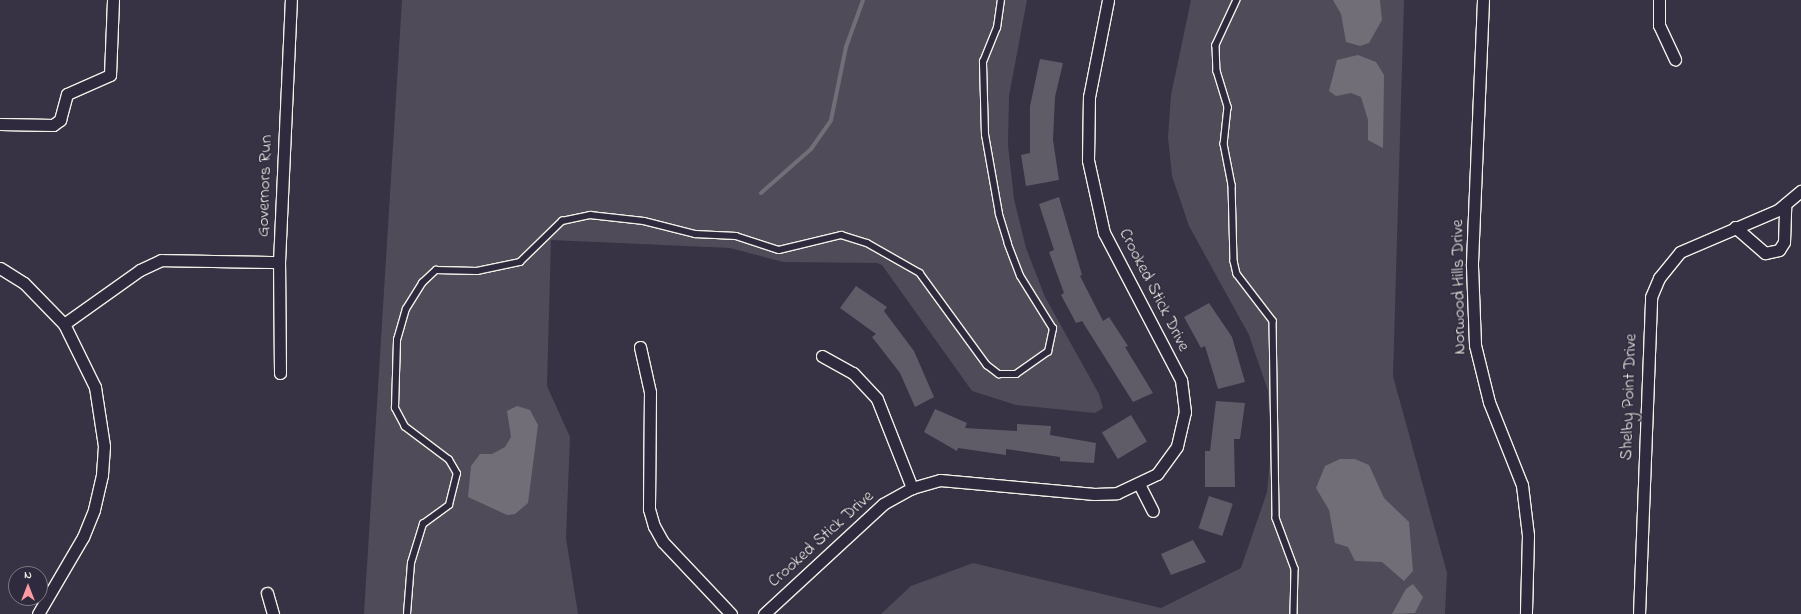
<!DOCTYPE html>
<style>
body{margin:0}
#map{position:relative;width:1801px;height:614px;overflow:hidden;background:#373244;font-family:"Indie Flower",sans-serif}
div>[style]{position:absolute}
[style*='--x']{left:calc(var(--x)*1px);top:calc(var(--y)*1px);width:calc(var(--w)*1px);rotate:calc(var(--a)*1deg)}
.green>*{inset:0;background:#504b59}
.water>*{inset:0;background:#726e77}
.stream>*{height:4px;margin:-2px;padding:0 2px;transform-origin:2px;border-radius:2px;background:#726e77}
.building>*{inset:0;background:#5f5c67;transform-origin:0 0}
.roads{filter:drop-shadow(1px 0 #f4f1e8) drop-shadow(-1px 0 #f4f1e8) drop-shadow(0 1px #f4f1e8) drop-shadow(0 -1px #f4f1e8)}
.lane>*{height:5.5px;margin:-2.75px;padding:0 2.75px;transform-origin:2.75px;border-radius:2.75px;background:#2f2a3d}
.street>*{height:11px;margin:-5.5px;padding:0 5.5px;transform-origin:5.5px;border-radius:5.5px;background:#2f2a3d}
span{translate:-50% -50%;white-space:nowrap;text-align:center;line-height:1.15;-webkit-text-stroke:3px #2f2a3d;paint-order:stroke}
.street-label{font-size:17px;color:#f4f1e8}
.north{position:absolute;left:8px;top:566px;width:40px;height:40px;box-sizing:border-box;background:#2f2a3d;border:1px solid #7e7a81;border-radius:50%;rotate:0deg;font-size:11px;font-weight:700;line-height:16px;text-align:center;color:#f4f1e8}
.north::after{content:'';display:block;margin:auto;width:14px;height:18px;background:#ff9aa2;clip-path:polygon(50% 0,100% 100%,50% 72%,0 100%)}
</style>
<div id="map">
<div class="green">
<div style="clip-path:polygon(402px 0,1027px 0,1009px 96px,1008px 145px,1014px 199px,1026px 248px,1045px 297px,1099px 394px,1103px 408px,1095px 413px,1016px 405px,972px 391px,882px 265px,877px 263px,783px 262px,730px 248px,551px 240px,547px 386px,570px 437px,566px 538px,578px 614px,364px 614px)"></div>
<div style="clip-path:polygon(1191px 0,1404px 0,1393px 376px,1447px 573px,1445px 614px,881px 614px,911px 586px,973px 563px,1161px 608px,1241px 568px,1267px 492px,1271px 450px,1268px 391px,1249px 335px,1189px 226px,1172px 176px,1168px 137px,1171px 95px)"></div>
</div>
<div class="water">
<div style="clip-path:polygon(1333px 0,1380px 0,1382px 20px,1369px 43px,1360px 46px,1346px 42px,1341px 14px)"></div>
<div style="clip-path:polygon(1358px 55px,1376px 62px,1384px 75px,1383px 148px,1368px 140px,1368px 120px,1361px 97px,1351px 93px,1336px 96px,1329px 91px,1337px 60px)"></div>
<div style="clip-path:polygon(517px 406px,530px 410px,538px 425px,528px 503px,515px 514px,507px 515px,468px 497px,471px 466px,480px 454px,492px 454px,505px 447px,511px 437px,507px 411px)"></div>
<div style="clip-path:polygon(1340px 459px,1355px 459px,1369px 465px,1384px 498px,1409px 522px,1413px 571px,1404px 581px,1382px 562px,1355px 561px,1348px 547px,1335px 543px,1329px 510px,1316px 488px,1325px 466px)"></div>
<div style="clip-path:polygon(1413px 584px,1423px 597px,1415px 613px,1392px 614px,1406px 589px)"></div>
</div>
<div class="stream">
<div style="--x:761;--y:193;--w:67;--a:-41.3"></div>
<div style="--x:811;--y:149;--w:35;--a:-55"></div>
<div style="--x:831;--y:120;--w:75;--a:-78.4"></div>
<div style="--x:846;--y:47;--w:50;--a:-70.1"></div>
</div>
<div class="building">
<div style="clip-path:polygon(1040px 59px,1063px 63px,1055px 97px,1053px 140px,1059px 180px,1026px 186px,1021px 155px,1030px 153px,1030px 106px)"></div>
<div style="clip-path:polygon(1059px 197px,1082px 275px,1080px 276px,1103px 321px,1109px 317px,1128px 346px,1125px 347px,1153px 393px,1133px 402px,1082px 321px,1076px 323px,1061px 295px,1064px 293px,1049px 252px,1054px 250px,1039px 204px)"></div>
<div style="clip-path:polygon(856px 286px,887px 307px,884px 311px,914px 351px,934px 397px,915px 407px,900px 373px,872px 337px,876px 334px,840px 308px)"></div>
<div style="clip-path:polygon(1209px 303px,1232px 337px,1245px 382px,1218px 389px,1205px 346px,1201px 348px,1184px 317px)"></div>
<div style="clip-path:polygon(1216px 401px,1245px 403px,1240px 439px,1234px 439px,1235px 487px,1205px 487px,1205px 451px,1210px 451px)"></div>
<div style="clip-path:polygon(935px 409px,967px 423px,965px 428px,1017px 431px,1017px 424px,1051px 426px,1050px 435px,1096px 443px,1094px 463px,1060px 461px,1060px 457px,1006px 449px,1006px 455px,958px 448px,957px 451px,924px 432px)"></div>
<div style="left:1131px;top:415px;width:31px;height:34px;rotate:59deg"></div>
<div style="left:1209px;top:496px;width:25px;height:34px;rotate:18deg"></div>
<div style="clip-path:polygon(1193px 540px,1206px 562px,1171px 575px,1161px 554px)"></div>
</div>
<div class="roads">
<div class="lane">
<div style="--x:1237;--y:0;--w:50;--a:115"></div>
<div style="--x:1216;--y:45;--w:26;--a:88"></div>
<div style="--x:1217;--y:71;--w:38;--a:73"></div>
<div style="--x:1228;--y:107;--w:37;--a:96"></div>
<div style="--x:1224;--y:144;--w:42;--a:79"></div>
<div style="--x:1232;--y:185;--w:76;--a:88.5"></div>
<div style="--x:1234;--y:261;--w:13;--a:77"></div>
<div style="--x:1237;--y:274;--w:59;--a:52.5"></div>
<div style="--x:1273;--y:321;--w:197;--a:89.1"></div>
<div style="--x:1276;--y:518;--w:54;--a:69.6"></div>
<div style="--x:1295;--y:569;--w:45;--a:91.3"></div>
<div style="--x:407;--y:614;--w:51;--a:-85.5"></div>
<div style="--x:411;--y:563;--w:41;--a:-72.9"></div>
<div style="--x:423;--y:524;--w:32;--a:-36"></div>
<div style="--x:449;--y:505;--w:32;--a:-76"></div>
<div style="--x:457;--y:474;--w:16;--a:-120"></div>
<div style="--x:449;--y:460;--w:55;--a:-143.1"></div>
<div style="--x:405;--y:427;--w:21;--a:-118"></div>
<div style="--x:395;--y:408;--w:68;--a:-88.3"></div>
<div style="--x:397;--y:340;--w:32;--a:-74"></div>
<div style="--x:406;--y:309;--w:31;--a:-58"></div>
<div style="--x:422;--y:283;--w:19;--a:-43"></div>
<div style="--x:436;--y:270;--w:41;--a:1.4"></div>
<div style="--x:477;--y:271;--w:44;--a:-11.8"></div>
<div style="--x:520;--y:262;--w:59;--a:-44.3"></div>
<div style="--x:562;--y:221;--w:29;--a:-12"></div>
<div style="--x:590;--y:215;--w:54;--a:6.3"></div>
<div style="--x:644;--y:221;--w:53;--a:14.3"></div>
<div style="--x:695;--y:234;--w:41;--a:2.8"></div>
<div style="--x:736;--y:236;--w:45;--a:18"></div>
<div style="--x:779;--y:250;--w:64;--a:-13.6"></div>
<div style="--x:841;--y:235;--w:27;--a:17"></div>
<div style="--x:867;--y:243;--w:61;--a:29.5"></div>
<div style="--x:920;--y:273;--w:114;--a:53.9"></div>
<div style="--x:987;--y:365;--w:15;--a:37"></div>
<div style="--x:999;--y:374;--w:17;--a:0"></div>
<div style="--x:1016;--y:374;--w:39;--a:-35"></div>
<div style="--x:1048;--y:352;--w:24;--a:-78"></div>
<div style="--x:1053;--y:329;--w:62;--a:-121.9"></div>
<div style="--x:1020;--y:276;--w:34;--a:-111"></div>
<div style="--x:1008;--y:244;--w:31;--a:-107"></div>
<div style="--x:999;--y:214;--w:80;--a:-100"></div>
<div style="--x:985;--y:135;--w:73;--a:-91.6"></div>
<div style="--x:983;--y:62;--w:37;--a:-68"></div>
<div style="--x:997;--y:28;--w:28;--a:-82"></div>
</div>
<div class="street">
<div style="--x:1483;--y:0;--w:266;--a:92.4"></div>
<div style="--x:1472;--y:266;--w:79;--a:87.8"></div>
<div style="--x:1475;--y:345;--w:59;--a:76.2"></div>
<div style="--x:1489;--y:402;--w:89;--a:68.3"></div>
<div style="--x:1522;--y:485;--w:50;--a:83.2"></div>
<div style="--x:1528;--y:535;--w:79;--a:91.5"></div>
<div style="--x:1659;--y:0;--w:25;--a:90"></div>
<div style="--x:1659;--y:25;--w:38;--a:65"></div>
<div style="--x:0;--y:124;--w:53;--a:1.1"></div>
<div style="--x:53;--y:125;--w:9;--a:-36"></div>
<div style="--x:60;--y:120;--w:27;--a:-75"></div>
<div style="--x:67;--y:94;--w:47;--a:-23.8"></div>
<div style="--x:110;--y:75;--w:75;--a:-87.7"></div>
<div style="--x:1735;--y:227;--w:40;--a:41"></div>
<div style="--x:1765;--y:253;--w:14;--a:-12"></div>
<div style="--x:1779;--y:250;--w:9;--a:-58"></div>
<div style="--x:1784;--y:242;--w:38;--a:-88"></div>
<div style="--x:0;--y:268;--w:28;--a:32"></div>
<div style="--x:24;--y:283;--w:57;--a:45.7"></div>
<div style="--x:64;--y:324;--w:70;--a:63.8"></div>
<div style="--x:95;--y:387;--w:60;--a:81.3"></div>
<div style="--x:104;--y:446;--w:29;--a:94"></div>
<div style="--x:102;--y:475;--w:36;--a:103"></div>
<div style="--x:94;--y:510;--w:29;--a:112"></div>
<div style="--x:83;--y:537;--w:89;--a:120.3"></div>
<div style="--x:64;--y:324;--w:93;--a:-35.4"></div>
<div style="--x:140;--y:270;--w:23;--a:-25"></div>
<div style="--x:161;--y:260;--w:118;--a:1"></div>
<div style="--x:640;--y:347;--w:46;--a:77.5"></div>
<div style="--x:650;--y:392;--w:117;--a:90.5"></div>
<div style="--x:649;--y:509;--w:18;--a:74"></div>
<div style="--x:654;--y:526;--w:18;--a:61"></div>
<div style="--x:663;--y:542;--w:99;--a:46.6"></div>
<div style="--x:822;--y:356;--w:35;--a:29"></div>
<div style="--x:853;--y:373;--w:35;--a:47"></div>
<div style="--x:877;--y:399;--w:96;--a:68.5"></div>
<div style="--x:280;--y:373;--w:111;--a:-90.5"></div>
<div style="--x:279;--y:262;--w:262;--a:-87.4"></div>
<div style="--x:1139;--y:484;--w:30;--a:63"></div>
<div style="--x:267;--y:593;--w:22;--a:74"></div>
<div style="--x:764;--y:614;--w:162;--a:-42.7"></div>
<div style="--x:883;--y:504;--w:33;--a:-29"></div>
<div style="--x:912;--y:488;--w:29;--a:-16"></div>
<div style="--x:940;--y:480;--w:155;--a:5.2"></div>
<div style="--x:1094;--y:494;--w:23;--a:-2"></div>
<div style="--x:1117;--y:493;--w:44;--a:-25.4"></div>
<div style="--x:1157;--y:474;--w:34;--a:-54"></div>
<div style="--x:1177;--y:446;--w:35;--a:-77"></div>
<div style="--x:1185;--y:412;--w:32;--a:-97"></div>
<div style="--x:1181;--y:380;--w:166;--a:-117.6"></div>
<div style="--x:1104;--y:233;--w:75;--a:-102.4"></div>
<div style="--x:1088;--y:160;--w:63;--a:-89.1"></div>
<div style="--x:1089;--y:97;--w:99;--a:-78.9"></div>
<div style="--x:1639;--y:614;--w:317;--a:-87.8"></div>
<div style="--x:1651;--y:297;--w:21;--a:-67"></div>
<div style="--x:1659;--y:278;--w:33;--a:-51"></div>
<div style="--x:1680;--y:252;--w:107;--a:-23.2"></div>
<div style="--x:1778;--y:210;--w:30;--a:-40"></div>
</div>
</div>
<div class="street-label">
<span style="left:265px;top:186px;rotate:-88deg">Governors Run</span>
<span style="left:1459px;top:287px;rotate:-91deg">Norwood Hills Drive</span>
<span style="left:1154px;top:290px;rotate:63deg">Crooked Stick Drive</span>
<span style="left:1629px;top:397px;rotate:-88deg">Shelby Point Drive</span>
<span style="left:821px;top:539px;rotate:-42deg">Crooked Stick Drive</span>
</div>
<div class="north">N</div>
</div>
